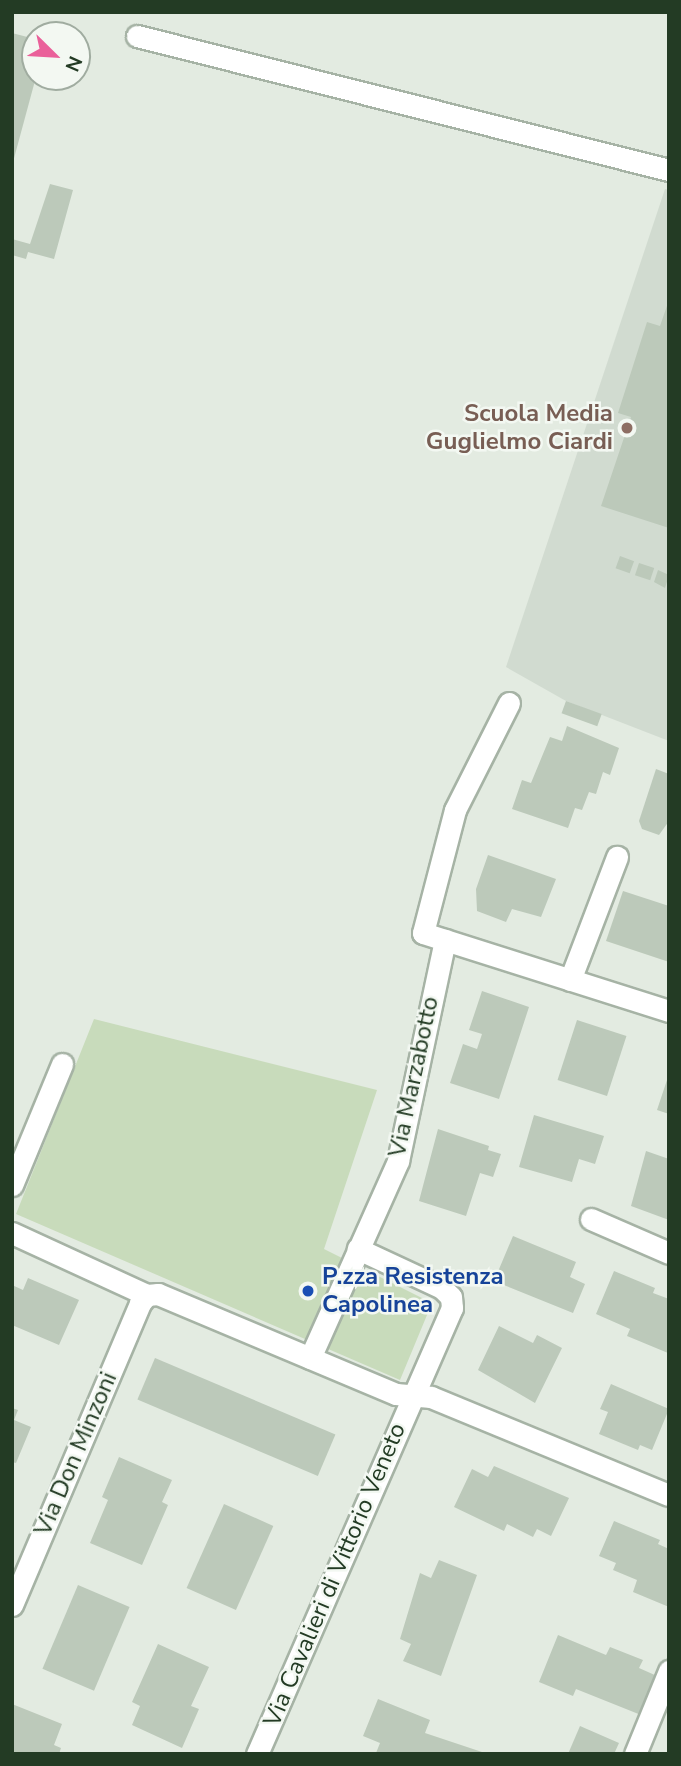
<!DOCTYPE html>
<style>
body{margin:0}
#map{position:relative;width:681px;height:1766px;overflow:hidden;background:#e3ebe1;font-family:"Nunito Sans",sans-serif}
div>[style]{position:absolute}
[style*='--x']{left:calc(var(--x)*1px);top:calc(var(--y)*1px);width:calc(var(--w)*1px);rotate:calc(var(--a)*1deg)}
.built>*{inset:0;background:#d1dbd0}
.green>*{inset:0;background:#c8dbbb}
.building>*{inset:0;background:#bcc9ba;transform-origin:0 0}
.roads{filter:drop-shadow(2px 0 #a6b3a5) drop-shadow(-2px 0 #a6b3a5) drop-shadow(0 2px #a6b3a5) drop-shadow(0 -2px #a6b3a5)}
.street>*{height:21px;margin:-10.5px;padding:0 10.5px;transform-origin:10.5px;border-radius:10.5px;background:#fff}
.dots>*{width:19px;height:19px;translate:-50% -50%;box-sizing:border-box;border:4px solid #f3f8f2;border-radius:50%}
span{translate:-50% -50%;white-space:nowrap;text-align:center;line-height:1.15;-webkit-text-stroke:5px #f3f8f2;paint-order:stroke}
.education-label{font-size:24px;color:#785e54;font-weight:700}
.right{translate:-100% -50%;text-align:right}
.street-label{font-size:24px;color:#233b24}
.transit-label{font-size:24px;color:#164399;font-weight:700}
.left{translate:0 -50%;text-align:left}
.frame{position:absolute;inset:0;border:14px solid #233b24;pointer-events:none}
.north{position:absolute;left:21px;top:21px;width:70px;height:70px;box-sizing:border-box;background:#f3f8f2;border:2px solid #a0aca0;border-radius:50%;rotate:114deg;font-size:19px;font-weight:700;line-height:28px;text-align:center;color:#233b24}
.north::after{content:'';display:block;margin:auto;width:24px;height:32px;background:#ea609a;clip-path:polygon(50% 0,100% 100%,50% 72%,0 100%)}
</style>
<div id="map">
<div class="built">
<div style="clip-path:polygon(665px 189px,669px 190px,669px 741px,566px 701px,506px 667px)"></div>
</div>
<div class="green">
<div style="clip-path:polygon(94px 1019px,377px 1090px,324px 1249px,432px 1303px,400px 1380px,16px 1214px)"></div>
</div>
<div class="building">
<div style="clip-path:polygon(12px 33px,35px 39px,36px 77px,13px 162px)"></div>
<div style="clip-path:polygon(50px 184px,73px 190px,54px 259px,28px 252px,26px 259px,12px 255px,12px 239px,30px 244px)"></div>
<div style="clip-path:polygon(669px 300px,669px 528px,601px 506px,631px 417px,618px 413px,647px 322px,660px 326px)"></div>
<div style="left:620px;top:556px;width:15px;height:13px;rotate:20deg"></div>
<div style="left:639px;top:563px;width:16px;height:13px;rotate:18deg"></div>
<div style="clip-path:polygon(658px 570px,669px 575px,665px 588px,654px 582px)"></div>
<div style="left:566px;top:701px;width:38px;height:13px;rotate:20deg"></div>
<div style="clip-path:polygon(567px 726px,619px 748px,610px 775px,603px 772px,596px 794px,589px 792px,582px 810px,575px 808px,568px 828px,512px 809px,522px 780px,531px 783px,550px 737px,562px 741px)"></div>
<div style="clip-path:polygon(656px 769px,669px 774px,669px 821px,659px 835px,642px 829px,639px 821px)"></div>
<div style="clip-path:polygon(488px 855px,556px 879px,541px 917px,512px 909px,506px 922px,477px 911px,476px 889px)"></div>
<div style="clip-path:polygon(623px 891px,669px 906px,669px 962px,606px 941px)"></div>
<div style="clip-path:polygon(482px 991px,529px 1007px,499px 1099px,450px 1083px,463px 1044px,477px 1049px,482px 1034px,469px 1030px)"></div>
<div style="left:577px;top:1020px;width:52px;height:63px;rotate:18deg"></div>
<div style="clip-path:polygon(668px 1077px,669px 1077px,669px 1114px,657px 1110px)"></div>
<div style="clip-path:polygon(534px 1115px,604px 1136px,595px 1164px,579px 1159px,572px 1182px,519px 1167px)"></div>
<div style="clip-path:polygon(438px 1129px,489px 1146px,488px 1150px,501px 1154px,493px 1177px,480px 1173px,466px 1216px,419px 1201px)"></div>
<div style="clip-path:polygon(646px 1151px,669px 1159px,669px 1220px,631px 1206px)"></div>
<div style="clip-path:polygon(513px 1236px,576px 1262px,570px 1277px,585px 1284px,573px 1313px,494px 1281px)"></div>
<div style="clip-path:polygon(614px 1271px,655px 1288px,653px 1293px,669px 1299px,668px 1353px,627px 1336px,630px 1329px,596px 1314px)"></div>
<div style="clip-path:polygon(28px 1278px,79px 1300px,59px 1345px,12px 1325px,12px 1285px,23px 1290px)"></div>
<div style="clip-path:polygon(499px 1326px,533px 1343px,537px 1335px,562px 1348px,535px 1403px,478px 1370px)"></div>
<div style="left:155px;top:1358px;width:196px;height:45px;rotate:23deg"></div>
<div style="clip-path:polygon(611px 1384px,669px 1409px,652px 1450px,640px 1445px,638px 1450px,599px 1434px,608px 1412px,600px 1409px)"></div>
<div style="clip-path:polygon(12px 1408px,18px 1410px,14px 1420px,31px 1427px,16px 1463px,12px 1462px)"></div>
<div style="clip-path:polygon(119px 1457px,172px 1480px,162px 1502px,168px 1505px,142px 1565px,90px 1543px,108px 1500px,102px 1497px)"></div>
<div style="clip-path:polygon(494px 1466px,569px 1498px,551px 1536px,537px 1529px,533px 1537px,507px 1524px,504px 1531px,454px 1507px,472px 1469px,488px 1477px)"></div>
<div style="left:224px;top:1504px;width:54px;height:92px;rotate:24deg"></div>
<div style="clip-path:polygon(614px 1521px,660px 1540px,658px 1544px,669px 1549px,669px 1607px,633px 1592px,637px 1580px,613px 1570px,616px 1563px,599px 1556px)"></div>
<div style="clip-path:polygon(439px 1560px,477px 1575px,441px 1676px,403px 1661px,411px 1644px,400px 1639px,420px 1573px,431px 1578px)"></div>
<div style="left:78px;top:1585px;width:56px;height:91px;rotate:23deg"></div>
<div style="clip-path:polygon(558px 1635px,606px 1655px,610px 1647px,643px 1660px,639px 1668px,657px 1676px,641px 1715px,576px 1689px,573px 1696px,539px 1682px)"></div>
<div style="clip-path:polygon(158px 1644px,209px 1667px,191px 1706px,199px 1709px,182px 1748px,132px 1725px,140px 1706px,132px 1702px)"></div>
<div style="clip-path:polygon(378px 1699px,430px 1720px,425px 1733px,488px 1754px,376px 1753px,380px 1743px,363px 1736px)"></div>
<div style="clip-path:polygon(12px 1704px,62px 1724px,54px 1745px,61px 1748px,59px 1754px,12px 1754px)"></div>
<div style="clip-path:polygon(580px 1726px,619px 1743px,614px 1754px,568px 1754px)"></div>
</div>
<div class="roads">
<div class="street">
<div style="--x:137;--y:36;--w:549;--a:14.14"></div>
<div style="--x:509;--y:703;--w:120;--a:116.8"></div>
<div style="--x:455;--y:810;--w:127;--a:104.6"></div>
<div style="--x:423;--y:933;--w:258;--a:17.6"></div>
<div style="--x:570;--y:980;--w:132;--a:-69.1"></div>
<div style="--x:12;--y:1185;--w:131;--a:-67.5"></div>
<div style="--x:591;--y:1219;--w:85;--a:23.6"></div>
<div style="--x:12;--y:1233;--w:149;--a:24.7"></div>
<div style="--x:310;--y:1358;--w:216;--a:-65.9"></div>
<div style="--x:398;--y:1161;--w:226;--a:-78"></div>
<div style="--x:12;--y:1605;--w:328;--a:-67"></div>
<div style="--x:140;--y:1303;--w:11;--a:-49"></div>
<div style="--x:147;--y:1295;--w:11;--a:-5"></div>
<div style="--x:158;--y:1294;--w:258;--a:22.8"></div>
<div style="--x:396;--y:1394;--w:35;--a:5"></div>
<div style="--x:431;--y:1397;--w:257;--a:22.4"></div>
<div style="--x:257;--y:1754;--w:487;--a:-66.4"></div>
<div style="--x:452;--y:1308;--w:11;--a:-95"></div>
<div style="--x:451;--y:1297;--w:13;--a:-135"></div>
<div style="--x:442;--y:1288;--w:93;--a:-155.1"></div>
<div style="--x:635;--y:1754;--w:90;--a:-67.7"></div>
</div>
</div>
<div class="dots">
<div style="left:627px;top:428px;background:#8d6e63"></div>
<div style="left:308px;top:1291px;background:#1a4fb4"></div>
</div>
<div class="education-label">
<span class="right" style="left:613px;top:428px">Scuola Media<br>Guglielmo Ciardi</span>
</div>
<div class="street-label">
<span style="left:414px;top:1077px;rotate:-78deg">Via Marzabotto</span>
<span style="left:76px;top:1454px;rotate:-67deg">Via Don Minzoni</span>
<span style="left:335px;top:1575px;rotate:-67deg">Via Cavalieri di Vittorio Veneto</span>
</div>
<div class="transit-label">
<span class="left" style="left:322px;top:1291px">P.zza Resistenza<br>Capolinea</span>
</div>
<div class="frame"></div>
<div class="north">N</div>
</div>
